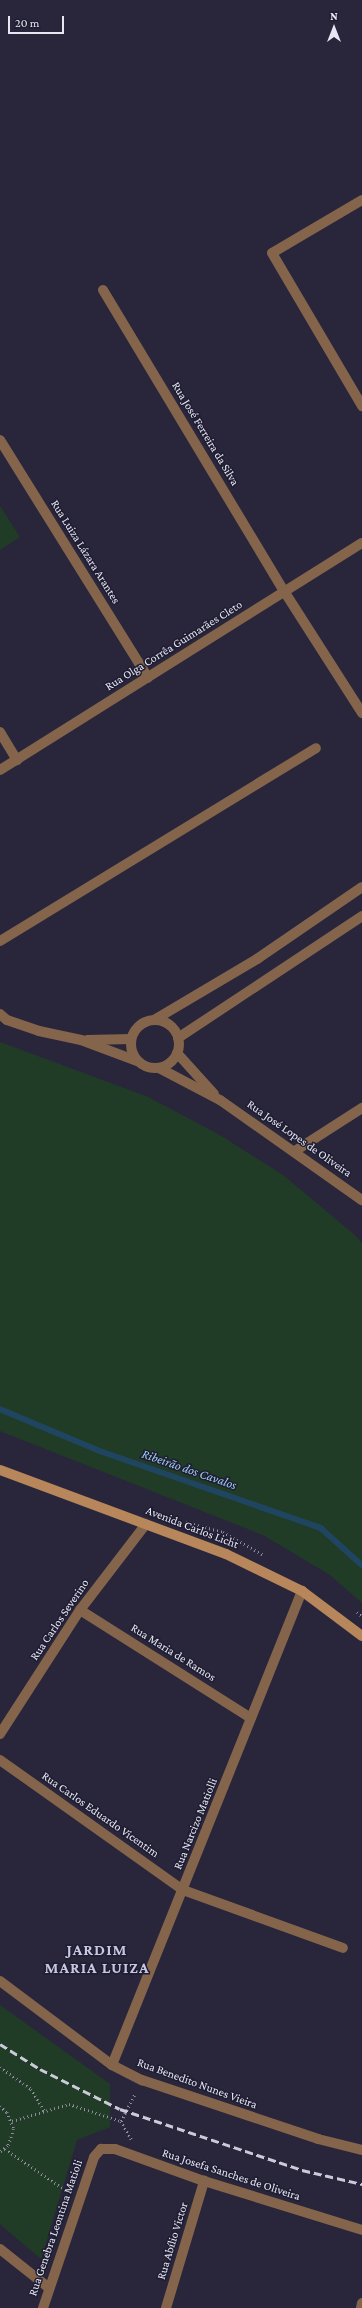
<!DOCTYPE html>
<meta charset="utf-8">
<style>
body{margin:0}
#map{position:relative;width:362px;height:2308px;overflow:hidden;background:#29263b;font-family:"Crimson Pro",serif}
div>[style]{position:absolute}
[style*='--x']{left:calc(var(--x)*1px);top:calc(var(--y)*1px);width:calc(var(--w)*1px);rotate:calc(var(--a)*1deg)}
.green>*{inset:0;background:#203c26}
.stream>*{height:5.5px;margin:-2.75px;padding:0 2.75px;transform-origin:2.75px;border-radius:2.75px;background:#1f4561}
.path>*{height:2.5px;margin-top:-1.25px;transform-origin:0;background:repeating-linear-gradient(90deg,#8d8b9d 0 1px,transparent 0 4px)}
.minor>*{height:10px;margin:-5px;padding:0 5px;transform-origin:5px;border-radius:5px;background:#84654b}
.minor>.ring{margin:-5px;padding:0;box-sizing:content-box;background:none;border:10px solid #84654b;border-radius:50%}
.secondary>*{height:10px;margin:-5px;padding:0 5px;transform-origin:5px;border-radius:5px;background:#b8865b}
.rail>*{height:3px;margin-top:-1.5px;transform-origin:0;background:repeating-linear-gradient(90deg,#cbcad9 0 8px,transparent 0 12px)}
span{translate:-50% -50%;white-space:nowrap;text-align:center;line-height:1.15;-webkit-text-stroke:3px #1f1d31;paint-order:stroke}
.street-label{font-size:12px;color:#e7e6f4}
.water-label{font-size:13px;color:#9ccef4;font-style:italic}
.district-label{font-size:16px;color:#c8c6e1;font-weight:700;letter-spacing:1px}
.north{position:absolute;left:314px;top:8px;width:40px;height:40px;-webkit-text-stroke:3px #1f1d31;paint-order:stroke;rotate:0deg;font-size:11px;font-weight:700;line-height:16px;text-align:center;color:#e7e6f4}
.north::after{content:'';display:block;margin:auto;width:14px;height:18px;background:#e7e6f4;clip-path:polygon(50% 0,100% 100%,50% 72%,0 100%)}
.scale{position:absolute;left:8px;top:16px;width:56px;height:18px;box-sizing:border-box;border:2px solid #e7e6f4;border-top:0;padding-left:5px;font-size:12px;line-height:14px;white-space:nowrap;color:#e7e6f4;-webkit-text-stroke:3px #1f1d31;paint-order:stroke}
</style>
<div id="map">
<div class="green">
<div style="clip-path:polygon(0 506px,20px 537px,0 550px)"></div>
<div style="clip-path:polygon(0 1042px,148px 1097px,218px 1134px,283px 1175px,356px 1236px,362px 1244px,362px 1603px,330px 1575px,263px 1535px,0 1431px)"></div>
<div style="clip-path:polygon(0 2005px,110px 2084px,110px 2127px,77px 2140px,41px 2259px,0 2224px)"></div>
</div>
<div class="stream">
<div style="--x:0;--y:1409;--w:108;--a:22.8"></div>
<div style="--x:100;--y:1451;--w:234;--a:19.2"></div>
<div style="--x:321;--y:1528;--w:55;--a:42.1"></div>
</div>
<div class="path">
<div style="--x:186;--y:1522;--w:38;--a:15"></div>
<div style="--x:223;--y:1532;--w:47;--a:29.3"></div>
<div style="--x:357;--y:1612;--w:6;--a:39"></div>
<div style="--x:0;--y:2067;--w:38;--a:35"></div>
<div style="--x:31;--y:2089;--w:26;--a:58"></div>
<div style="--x:0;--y:2106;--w:9;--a:41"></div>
<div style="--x:7;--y:2112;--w:18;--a:68"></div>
<div style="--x:14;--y:2129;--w:18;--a:109"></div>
<div style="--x:8;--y:2146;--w:10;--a:143"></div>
<div style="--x:12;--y:2121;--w:59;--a:-16.6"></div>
<div style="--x:69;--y:2104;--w:55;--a:18.1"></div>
<div style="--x:121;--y:2121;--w:31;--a:-63"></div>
<div style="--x:121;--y:2121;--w:22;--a:60"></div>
<div style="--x:5;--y:2149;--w:75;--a:34.1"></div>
</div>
<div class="minor">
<div style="--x:362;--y:200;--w:104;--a:149.5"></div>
<div style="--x:272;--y:253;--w:178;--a:59.5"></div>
<div style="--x:103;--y:290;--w:351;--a:59"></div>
<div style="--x:284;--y:591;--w:145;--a:57.4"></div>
<div style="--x:0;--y:440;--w:280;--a:58.1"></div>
<div style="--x:0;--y:732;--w:33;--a:59"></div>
<div style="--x:0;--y:770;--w:427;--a:-32.1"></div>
<div style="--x:0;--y:941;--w:370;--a:-31.4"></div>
<div style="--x:0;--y:1014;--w:9;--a:41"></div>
<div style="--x:7;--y:1020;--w:34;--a:19"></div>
<div style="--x:39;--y:1031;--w:43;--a:12.1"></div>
<div style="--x:81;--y:1040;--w:60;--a:20.6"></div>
<div style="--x:154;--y:1020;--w:120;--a:-30.6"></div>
<div style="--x:257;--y:959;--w:127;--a:-34.4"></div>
<div class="ring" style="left:131px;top:1020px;width:38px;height:38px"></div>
<div style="--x:178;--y:1038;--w:221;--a:-33.5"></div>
<div style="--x:87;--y:1040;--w:44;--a:-1.3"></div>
<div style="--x:177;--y:1053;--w:55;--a:47.9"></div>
<div style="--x:159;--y:1068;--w:69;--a:27.7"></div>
<div style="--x:220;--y:1100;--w:174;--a:35.2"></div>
<div style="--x:295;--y:1151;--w:80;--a:-32.7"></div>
<div style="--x:80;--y:1610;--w:202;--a:32.3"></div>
<div style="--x:0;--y:1734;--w:148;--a:-57.2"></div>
<div style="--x:80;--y:1610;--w:108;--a:-52.5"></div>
<div style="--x:0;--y:1760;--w:224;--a:35.4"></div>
<div style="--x:183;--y:1890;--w:170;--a:19.9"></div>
<div style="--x:0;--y:1981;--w:140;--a:36.9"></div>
<div style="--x:112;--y:2065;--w:34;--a:27"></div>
<div style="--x:142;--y:2080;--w:186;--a:18.5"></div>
<div style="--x:318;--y:2139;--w:45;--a:14"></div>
<div style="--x:112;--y:2065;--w:511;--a:-68.16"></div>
<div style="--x:0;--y:2249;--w:63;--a:38.5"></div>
<div style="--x:43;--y:2308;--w:159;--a:-71.3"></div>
<div style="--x:94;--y:2157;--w:11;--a:-49"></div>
<div style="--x:101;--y:2149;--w:14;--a:0"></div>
<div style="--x:115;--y:2149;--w:95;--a:19.8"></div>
<div style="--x:204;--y:2181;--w:165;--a:17.2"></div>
<div style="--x:166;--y:2308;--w:133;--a:-73.3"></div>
<div style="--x:361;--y:2308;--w:5;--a:-79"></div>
</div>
<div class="secondary">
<div style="--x:0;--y:1470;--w:241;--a:20.4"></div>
<div style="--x:226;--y:1554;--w:85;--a:26"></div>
<div style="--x:302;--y:1591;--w:75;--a:36.9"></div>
</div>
<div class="rail">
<div style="--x:0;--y:2044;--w:47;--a:32"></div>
<div style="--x:40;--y:2069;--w:89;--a:26.6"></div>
<div style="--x:120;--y:2109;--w:192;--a:18.5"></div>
<div style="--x:302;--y:2170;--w:62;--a:13.1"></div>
</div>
<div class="street-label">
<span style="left:205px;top:434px;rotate:59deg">Rua José Ferreira da Silva</span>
<span style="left:85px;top:552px;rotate:58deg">Rua Luiza Lázara Arantes</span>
<span style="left:174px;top:646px;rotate:-32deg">Rua Olga Corrêa Guimarães Cleto</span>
<span style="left:299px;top:1139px;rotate:35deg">Rua José Lopes de Oliveira</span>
<span style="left:192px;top:1528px;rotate:21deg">Avenida Carlos Licht</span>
<span style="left:60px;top:1620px;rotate:-56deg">Rua Carlos Severino</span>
<span style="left:173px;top:1653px;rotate:32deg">Rua Maria de Ramos</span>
<span style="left:100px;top:1815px;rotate:35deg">Rua Carlos Eduardo Vicentim</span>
<span style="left:196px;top:1824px;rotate:-68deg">Rua Narcizo Matiolli</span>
<span style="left:197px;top:2084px;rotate:20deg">Rua Benedito Nunes Vieira</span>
<span style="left:231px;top:2175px;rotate:18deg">Rua Josefa Sanches de Oliveira</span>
<span style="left:56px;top:2228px;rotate:-71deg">Rua Genebra Leontina Matioli</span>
<span style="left:173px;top:2241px;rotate:-73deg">Rua Abílio Victor</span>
</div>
<div class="water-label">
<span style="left:189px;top:1470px;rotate:19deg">Ribeirão dos Cavalos</span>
</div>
<div class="district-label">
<span style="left:97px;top:1959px">JARDIM<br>MARIA LUIZA</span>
</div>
<div class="north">N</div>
<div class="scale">20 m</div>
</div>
